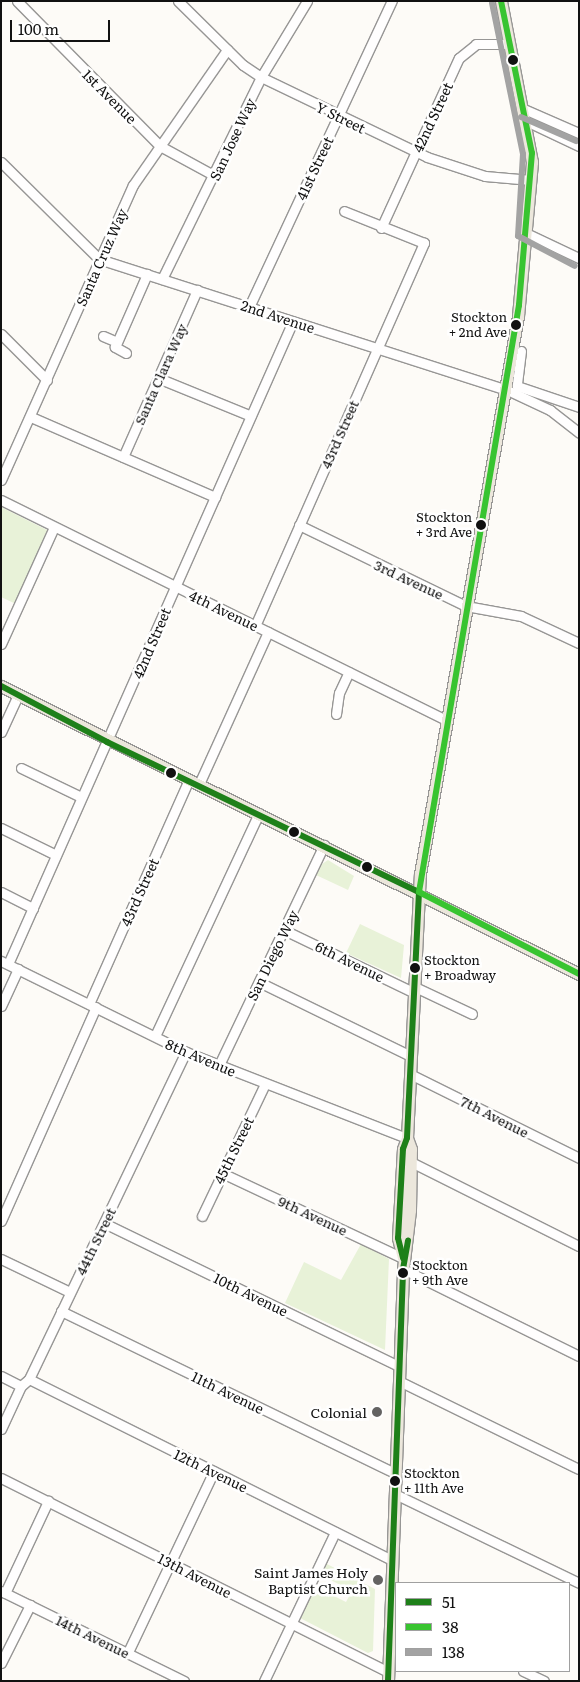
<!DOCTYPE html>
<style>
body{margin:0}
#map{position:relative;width:580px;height:1682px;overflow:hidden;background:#fdfbf7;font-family:Literata,serif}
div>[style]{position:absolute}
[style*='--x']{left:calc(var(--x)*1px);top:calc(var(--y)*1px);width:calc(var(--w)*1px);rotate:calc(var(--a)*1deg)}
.green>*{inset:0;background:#e8f2d8}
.roads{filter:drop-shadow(1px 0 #979695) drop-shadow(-1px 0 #979695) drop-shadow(0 1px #979695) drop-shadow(0 -1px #979695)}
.minor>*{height:9px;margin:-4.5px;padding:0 4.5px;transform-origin:4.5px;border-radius:4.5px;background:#fffefe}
.major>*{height:11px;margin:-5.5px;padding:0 5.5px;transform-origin:5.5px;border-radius:5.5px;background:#ece7dc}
.bus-1>*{height:6px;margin:-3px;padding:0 3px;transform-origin:3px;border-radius:3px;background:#1e8019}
.bus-2>*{height:6px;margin:-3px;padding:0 3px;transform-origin:3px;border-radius:3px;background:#38c430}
.bus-3>*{height:6px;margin:-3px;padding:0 3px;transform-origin:3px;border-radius:3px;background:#a3a3a3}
.dots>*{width:14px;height:14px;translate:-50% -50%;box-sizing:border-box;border:2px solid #fff;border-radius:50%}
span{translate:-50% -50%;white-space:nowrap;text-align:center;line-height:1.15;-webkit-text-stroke:5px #fff;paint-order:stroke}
.bus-label{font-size:13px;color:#111}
.right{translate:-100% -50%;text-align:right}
.left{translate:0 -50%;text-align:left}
.street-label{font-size:14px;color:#111}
.poi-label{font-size:14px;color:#111}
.frame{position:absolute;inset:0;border:2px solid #111;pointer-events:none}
.legend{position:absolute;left:395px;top:1582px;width:175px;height:90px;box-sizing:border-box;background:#fff;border:1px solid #a0a0a0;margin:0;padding:6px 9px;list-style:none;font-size:15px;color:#111}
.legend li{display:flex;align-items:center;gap:10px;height:25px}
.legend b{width:25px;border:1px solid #a0a0a0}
.scale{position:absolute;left:10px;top:20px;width:100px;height:22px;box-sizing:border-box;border:2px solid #111;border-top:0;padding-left:6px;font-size:15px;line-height:18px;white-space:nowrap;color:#111;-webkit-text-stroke:4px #fff;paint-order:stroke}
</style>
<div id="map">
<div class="green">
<div style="clip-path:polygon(1px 507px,47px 530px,16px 604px,1px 597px)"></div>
<div style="clip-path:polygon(328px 860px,354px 876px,348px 890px,316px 875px,322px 864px)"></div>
<div style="clip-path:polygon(360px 924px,404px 945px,401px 978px,346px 953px)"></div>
<div style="clip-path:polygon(361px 1244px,389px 1259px,385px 1350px,285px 1303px,304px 1262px,341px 1280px)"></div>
<div style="clip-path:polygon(327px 1564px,375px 1589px,373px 1651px,368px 1653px,300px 1618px,316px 1587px,346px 1602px,352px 1591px,321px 1575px)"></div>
</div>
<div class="roads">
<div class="minor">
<div style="--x:17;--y:1;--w:204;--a:45.4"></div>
<div style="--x:160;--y:146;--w:63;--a:28.6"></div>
<div style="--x:178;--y:1;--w:91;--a:44.6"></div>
<div style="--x:243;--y:65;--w:22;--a:34"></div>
<div style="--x:261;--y:77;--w:184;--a:25.7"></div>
<div style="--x:427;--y:157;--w:61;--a:18.1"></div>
<div style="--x:485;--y:176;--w:46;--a:5"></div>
<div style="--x:524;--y:109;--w:60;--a:23.6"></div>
<div style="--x:526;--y:121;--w:59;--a:25.3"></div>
<div style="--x:1;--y:162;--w:138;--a:44.7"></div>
<div style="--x:99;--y:259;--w:426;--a:17.8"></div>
<div style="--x:505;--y:389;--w:50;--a:25"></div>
<div style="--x:550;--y:410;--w:37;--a:38"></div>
<div style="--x:381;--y:228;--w:187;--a:-65.4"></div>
<div style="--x:459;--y:58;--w:22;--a:-39"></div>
<div style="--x:476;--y:44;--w:34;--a:0"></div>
<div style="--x:526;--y:233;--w:59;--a:25.3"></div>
<div style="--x:162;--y:279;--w:225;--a:-63.9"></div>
<div style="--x:261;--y:77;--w:89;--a:-58.8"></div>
<div style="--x:249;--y:307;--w:338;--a:-65"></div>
<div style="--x:1;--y:334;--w:65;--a:45"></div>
<div style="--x:103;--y:336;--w:15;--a:23"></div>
<div style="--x:521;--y:351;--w:35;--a:97"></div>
<div style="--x:517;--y:386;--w:65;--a:18.7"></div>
<div style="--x:126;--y:353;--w:13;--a:-151"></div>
<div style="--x:115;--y:347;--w:80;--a:-66.3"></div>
<div style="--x:158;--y:378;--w:100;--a:22.2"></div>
<div style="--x:31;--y:417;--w:201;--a:23.5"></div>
<div style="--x:123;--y:457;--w:183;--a:-66.1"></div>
<div style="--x:1;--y:480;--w:323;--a:-65.9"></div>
<div style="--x:133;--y:185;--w:165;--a:-55.2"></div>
<div style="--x:1;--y:500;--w:497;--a:26.3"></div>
<div style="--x:299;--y:525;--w:186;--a:25.9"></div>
<div style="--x:466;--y:606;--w:56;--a:10.3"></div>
<div style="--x:521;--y:616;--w:64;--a:25"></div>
<div style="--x:255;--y:626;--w:419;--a:-66.2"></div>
<div style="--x:424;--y:243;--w:86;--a:-158.2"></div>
<div style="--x:1;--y:644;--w:128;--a:-65.6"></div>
<div style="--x:336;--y:714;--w:21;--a:-82"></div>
<div style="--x:339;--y:693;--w:23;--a:-65"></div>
<div style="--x:1;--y:732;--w:41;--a:-65.3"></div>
<div style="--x:21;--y:768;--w:67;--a:25.8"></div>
<div style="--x:199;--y:784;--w:167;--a:-65.6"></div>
<div style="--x:1;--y:828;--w:61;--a:26.1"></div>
<div style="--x:1;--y:892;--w:36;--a:27"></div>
<div style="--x:284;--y:930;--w:145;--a:25.7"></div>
<div style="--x:1;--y:961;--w:206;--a:26.2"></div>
<div style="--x:186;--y:1052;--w:237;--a:21.3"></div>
<div style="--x:8;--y:964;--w:703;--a:-66.1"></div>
<div style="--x:259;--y:982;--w:169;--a:26"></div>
<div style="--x:415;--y:987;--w:63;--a:25.3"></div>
<div style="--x:89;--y:1004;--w:246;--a:-66"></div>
<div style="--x:1;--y:1006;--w:41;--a:-65.3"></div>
<div style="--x:155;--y:1036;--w:246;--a:-65"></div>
<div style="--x:219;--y:1065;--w:244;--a:-64.5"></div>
<div style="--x:410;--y:1074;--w:189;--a:26.4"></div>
<div style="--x:411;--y:1162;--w:188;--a:26.6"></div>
<div style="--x:222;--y:1173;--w:200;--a:25.2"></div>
<div style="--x:202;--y:1216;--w:146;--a:-64.5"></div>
<div style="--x:1;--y:1221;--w:234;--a:-66.1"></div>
<div style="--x:104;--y:1223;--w:328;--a:25.9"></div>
<div style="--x:1;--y:1259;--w:76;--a:25.6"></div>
<div style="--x:403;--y:1269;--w:196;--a:26.3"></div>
<div style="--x:61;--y:1311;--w:371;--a:25.9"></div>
<div style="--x:1;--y:1376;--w:22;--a:27"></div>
<div style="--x:29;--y:1379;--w:406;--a:26.5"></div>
<div style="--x:399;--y:1381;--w:200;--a:26.1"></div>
<div style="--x:1;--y:1429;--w:47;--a:-65.1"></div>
<div style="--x:21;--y:1386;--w:11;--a:-41"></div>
<div style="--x:29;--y:1379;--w:363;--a:-64.4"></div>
<div style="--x:1;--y:1478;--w:433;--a:26.6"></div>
<div style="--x:395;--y:1494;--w:204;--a:25.8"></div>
<div style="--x:1;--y:1591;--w:204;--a:26.2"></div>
<div style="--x:5;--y:1593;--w:102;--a:-64.9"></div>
<div style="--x:128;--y:1652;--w:200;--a:-64.6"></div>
<div style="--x:1;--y:1663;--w:65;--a:-63.4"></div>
<div style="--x:523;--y:1671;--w:23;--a:25"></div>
<div style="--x:264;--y:1681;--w:165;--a:-64.5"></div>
</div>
<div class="major">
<div style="--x:1;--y:686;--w:646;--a:26.49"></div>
<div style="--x:403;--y:1258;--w:21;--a:-104"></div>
<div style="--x:398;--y:1238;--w:89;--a:-86.8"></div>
<div style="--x:403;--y:1149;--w:12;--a:-70"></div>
<div style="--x:407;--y:1138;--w:264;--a:-87.2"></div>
<div style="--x:420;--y:874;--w:567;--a:-80.04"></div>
<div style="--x:518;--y:316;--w:155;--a:-84.8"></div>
<div style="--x:532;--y:162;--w:164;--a:-100.9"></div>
<div style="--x:388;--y:1681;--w:412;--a:-87.9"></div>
<div style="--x:403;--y:1269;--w:59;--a:-83.2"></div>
<div style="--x:410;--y:1210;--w:61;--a:-89.1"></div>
<div style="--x:411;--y:1149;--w:12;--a:-110"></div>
</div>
</div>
<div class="bus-1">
<div style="--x:1;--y:686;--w:120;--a:27.8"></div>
<div style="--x:107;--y:742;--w:346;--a:25.7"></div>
<div style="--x:419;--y:892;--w:246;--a:92.8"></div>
<div style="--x:407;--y:1138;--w:12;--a:110"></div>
<div style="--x:403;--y:1149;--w:89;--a:93.2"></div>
<div style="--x:398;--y:1238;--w:21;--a:76"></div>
<div style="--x:388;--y:1681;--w:412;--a:-87.9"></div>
<div style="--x:403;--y:1269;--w:29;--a:-80"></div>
</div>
<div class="bus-2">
<div style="--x:501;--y:1;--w:155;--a:78.5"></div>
<div style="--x:532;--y:153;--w:153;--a:94.9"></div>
<div style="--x:519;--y:305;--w:595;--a:99.67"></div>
<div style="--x:419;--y:892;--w:180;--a:27.1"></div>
</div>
<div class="bus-3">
<div style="--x:492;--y:3;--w:154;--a:78.4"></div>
<div style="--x:523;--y:154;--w:82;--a:93.5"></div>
<div style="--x:518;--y:236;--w:64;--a:27.8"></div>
<div style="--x:521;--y:117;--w:60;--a:23.6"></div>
</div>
<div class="dots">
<div style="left:513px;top:60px;background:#111"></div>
<div style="left:516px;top:325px;background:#111"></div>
<div style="left:481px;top:525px;background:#111"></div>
<div style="left:171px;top:773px;background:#111"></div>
<div style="left:294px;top:832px;background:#111"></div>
<div style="left:367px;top:867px;background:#111"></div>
<div style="left:415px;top:968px;background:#111"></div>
<div style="left:403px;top:1273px;background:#111"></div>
<div style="left:377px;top:1412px;background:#646362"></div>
<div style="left:395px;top:1481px;background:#111"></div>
<div style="left:378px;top:1580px;background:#646362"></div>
</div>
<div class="bus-label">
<span class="right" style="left:507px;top:325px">Stockton<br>+ 2nd Ave</span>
<span class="right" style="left:472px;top:525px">Stockton<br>+ 3rd Ave</span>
<span class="left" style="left:424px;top:968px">Stockton<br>+ Broadway</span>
<span class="left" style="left:412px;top:1273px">Stockton<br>+ 9th Ave</span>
<span class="left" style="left:404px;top:1481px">Stockton<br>+ 11th Ave</span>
</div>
<div class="street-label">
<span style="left:110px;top:96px;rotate:45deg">1st Avenue</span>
<span style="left:341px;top:117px;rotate:26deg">Y Street</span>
<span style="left:432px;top:117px;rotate:-65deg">42nd Street</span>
<span style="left:232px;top:139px;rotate:-65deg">San Jose Way</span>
<span style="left:314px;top:168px;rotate:-65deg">41st Street</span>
<span style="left:101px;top:257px;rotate:-66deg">Santa Cruz Way</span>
<span style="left:278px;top:316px;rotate:18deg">2nd Avenue</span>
<span style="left:160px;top:374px;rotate:-66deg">Santa Clara Way</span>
<span style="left:339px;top:434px;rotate:-66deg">43rd Street</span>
<span style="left:409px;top:579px;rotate:25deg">3rd Avenue</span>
<span style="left:224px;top:610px;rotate:26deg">4th Avenue</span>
<span style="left:151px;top:643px;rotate:-67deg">42nd Street</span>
<span style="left:139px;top:892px;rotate:-66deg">43rd Street</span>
<span style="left:272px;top:955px;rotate:-64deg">San Diego Way</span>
<span style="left:350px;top:961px;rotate:26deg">6th Avenue</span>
<span style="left:201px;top:1057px;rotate:23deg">8th Avenue</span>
<span style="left:495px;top:1116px;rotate:27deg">7th Avenue</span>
<span style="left:233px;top:1150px;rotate:-64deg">45th Street</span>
<span style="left:313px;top:1215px;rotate:25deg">9th Avenue</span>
<span style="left:95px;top:1241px;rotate:-64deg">44th Street</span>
<span style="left:251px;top:1294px;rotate:26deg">10th Avenue</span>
<span style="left:228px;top:1392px;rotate:26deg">11th Avenue</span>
<span style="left:211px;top:1470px;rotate:26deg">12th Avenue</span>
<span style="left:195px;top:1575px;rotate:27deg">13th Avenue</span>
<span style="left:93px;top:1636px;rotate:26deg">14th Avenue</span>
</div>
<div class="poi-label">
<span class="right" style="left:367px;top:1412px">Colonial</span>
<span class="right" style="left:368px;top:1580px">Saint James Holy<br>Baptist Church</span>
</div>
<div class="frame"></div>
<ul class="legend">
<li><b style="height:6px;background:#1e8019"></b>51</li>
<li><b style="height:6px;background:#38c430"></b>38</li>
<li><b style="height:6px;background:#a3a3a3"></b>138</li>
</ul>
<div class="scale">100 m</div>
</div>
